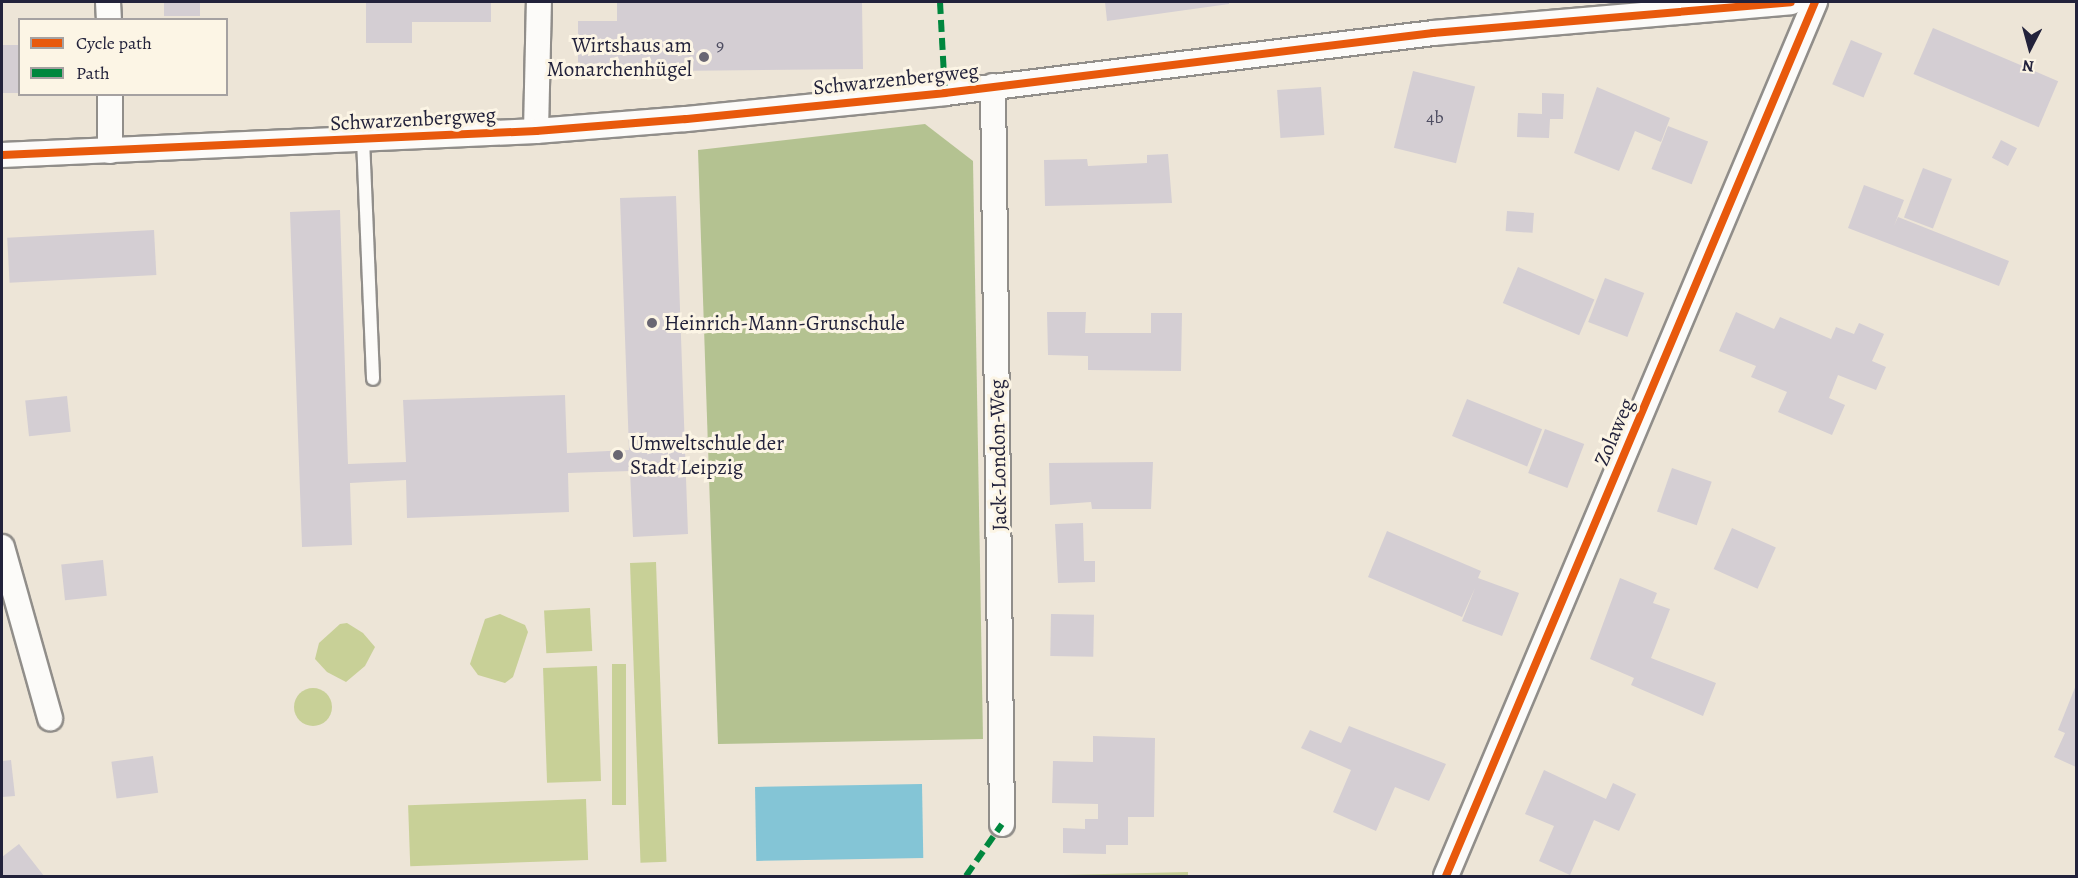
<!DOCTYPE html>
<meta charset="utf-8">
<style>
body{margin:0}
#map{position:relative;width:2078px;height:878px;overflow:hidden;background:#ede5d7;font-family:Alegreya,serif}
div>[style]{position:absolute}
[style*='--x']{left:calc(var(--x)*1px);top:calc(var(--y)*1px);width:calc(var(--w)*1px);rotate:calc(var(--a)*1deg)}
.green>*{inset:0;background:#c8d097;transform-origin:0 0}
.round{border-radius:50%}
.forest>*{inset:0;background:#b4c291}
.water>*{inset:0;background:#84c5d6;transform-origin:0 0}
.building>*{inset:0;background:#d4ced3;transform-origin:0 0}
.roads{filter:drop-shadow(2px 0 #918e8a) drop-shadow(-2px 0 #918e8a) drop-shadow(0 2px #918e8a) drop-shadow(0 -2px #918e8a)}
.service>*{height:12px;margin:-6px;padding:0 6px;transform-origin:6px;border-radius:6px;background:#fcfbf9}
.minor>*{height:24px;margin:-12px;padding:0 12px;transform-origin:12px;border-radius:12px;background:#fcfbf9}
.quiet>*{height:6px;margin-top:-3px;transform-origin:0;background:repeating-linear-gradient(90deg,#00873e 0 12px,transparent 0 18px)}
.cycleway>*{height:8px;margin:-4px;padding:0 4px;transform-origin:4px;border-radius:4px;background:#e8590c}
.dots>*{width:16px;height:16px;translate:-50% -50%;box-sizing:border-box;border:3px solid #fcf5e5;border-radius:50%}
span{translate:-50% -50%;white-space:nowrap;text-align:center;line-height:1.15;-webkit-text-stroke:6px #fcf5e5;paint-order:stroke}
.number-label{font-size:18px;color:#4e4d61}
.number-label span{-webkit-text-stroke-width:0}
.poi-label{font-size:21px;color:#22223b}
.right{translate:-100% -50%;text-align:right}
.left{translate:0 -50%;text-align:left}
.street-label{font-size:21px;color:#22223b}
.frame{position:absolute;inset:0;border:3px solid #22223b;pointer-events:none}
.legend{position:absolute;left:18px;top:18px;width:210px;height:78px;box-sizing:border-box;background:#fcf5e5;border:2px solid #a5a1a1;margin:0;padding:8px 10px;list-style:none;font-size:18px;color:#22223b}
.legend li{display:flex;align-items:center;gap:12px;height:30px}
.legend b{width:30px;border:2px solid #a5a1a1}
.north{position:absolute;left:2000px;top:18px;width:60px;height:60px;-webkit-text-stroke:4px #fcf5e5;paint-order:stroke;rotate:186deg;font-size:16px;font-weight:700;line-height:24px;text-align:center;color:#22223b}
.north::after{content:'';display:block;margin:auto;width:21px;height:27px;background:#22223b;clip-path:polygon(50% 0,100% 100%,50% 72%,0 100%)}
</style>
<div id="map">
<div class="green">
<div style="left:656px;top:562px;width:300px;height:26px;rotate:88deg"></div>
<div style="left:590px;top:608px;width:43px;height:46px;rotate:87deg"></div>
<div style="clip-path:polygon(500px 614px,525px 625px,528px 632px,513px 677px,505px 683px,478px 675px,470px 664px,485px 619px)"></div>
<div style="clip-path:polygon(347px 623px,363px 633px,375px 647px,365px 666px,346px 682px,327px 672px,315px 659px,319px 643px,340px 624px)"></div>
<div style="left:612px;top:664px;width:14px;height:141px"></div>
<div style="left:597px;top:666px;width:115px;height:54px;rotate:88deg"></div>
<div class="round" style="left:294px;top:688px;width:38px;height:38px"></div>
<div style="left:586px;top:799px;width:61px;height:178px;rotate:88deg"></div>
<div style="clip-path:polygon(1188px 872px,1188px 876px,912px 876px,1021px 876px)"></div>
</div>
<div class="forest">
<div style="clip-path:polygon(925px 124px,973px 161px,983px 739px,718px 744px,698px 150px)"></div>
</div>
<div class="water">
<div style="left:922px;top:784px;width:74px;height:167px;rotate:89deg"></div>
</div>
<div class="building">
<div style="left:164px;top:2px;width:36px;height:14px"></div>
<div style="clip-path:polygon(366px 2px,491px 2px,491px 22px,412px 22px,412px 43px,366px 43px)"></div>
<div style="clip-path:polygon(617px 2px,862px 2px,863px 69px,578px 72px,578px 21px,617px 21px)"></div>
<div style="clip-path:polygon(1105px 2px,1229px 2px,1229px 4px,1107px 21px)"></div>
<div style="left:1933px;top:28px;width:136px;height:50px;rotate:23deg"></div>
<div style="left:1851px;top:40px;width:34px;height:48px;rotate:23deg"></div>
<div style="left:20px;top:45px;width:48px;height:18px;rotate:90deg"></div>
<div style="left:1413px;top:71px;width:64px;height:79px;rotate:14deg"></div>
<div style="left:1321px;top:87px;width:48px;height:44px;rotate:86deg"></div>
<div style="clip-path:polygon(1597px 87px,1670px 118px,1661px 142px,1635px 131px,1619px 171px,1574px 153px)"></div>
<div style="clip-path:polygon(1542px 93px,1564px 94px,1563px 119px,1550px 119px,1549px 138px,1517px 137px,1518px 113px,1542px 114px)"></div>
<div style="left:1668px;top:126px;width:43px;height:46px;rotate:21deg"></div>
<div style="left:2001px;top:140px;width:18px;height:20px;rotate:27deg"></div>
<div style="clip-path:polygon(1168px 154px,1172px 203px,1045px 206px,1044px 160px,1087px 159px,1088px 166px,1147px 163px,1147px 155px)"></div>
<div style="left:1923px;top:168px;width:31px;height:53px;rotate:21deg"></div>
<div style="clip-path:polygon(1864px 185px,1904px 200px,1894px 226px,1898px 217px,2009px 261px,1999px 286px,1848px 228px)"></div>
<div style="clip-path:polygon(676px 196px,688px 534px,633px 537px,630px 471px,568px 473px,569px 512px,407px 518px,406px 480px,350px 483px,352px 545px,302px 547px,290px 212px,340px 210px,348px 464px,406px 462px,403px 400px,565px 395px,567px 453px,629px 450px,620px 198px)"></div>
<div style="left:1507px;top:211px;width:27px;height:20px;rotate:4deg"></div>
<div style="left:154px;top:230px;width:45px;height:147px;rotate:87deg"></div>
<div style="left:1518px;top:267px;width:83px;height:39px;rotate:23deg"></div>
<div style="left:1605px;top:278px;width:42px;height:47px;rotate:21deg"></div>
<div style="clip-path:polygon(1047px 312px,1086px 312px,1085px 333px,1151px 333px,1151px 313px,1182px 313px,1181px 371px,1088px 370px,1088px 356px,1048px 355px)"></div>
<div style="clip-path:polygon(1736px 312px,1774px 329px,1780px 317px,1831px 339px,1836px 327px,1854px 334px,1859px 323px,1884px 334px,1872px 361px,1886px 367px,1876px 390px,1838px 375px,1829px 398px,1845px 405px,1832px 435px,1778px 412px,1787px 392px,1751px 377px,1756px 366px,1719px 351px)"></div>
<div style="left:67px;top:396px;width:36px;height:42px;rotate:84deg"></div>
<div style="left:1467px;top:399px;width:81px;height:40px;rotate:22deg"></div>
<div style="left:1545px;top:429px;width:42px;height:47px;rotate:21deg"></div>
<div style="clip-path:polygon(1153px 462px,1151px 509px,1092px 509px,1091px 502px,1050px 505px,1049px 463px)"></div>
<div style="left:1672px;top:468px;width:42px;height:46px;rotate:19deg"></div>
<div style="clip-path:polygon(1083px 523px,1084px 561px,1095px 561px,1095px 582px,1058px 583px,1055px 524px)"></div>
<div style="left:1732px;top:528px;width:48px;height:45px;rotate:24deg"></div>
<div style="clip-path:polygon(1387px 531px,1481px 571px,1478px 578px,1519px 593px,1502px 636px,1462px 621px,1475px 588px,1462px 617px,1368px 577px)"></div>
<div style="left:103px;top:560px;width:36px;height:42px;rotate:84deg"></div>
<div style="clip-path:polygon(1620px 578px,1657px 593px,1653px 603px,1670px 609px,1651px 658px,1716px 683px,1703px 716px,1631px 685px,1634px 678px,1590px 659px)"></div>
<div style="left:1051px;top:614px;width:43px;height:42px;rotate:1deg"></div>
<div style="clip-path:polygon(2076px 685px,2076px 767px,2054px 757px,2065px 733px,2058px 730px)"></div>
<div style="clip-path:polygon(1349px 726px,1446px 764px,1429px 801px,1395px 787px,1376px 831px,1333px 812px,1351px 770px,1301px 748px,1310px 730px,1341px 743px)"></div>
<div style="clip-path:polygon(1093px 736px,1155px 738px,1154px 817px,1128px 817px,1128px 845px,1106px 845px,1106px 854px,1063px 853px,1063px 828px,1085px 829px,1085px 819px,1098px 819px,1098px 804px,1052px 803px,1053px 761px,1093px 762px)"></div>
<div style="left:153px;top:756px;width:37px;height:42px;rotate:82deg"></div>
<div style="clip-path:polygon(11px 760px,15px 796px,2px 797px,2px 761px)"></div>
<div style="clip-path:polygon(1544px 770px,1606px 799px,1613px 783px,1636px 794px,1619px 831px,1594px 820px,1570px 875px,1539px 861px,1554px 826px,1525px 814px)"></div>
<div style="clip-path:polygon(19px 844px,44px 876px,2px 876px,2px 857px)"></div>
</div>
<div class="roads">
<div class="service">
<div style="--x:363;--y:139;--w:240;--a:87.6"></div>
</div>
<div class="minor">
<div style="--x:108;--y:2;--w:18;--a:87"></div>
<div style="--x:993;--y:86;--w:738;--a:89.3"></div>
<div style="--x:110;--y:94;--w:57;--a:90"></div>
<div style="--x:536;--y:131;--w:129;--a:-88.7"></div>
<div style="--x:2;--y:155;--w:535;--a:-2.57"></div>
<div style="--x:536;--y:131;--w:150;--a:-4.6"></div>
<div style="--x:686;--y:119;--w:260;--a:-5.7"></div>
<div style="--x:945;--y:93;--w:492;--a:-7"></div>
<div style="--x:1433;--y:33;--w:359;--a:-4.9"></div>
<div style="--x:2;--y:547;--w:178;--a:74.3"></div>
<div style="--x:1446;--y:876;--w:949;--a:-67.11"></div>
</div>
</div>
<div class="quiet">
<div style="--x:940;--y:2;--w:91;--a:86.9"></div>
<div style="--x:966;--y:876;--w:63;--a:-55.3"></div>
</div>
<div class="cycleway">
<div style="--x:2;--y:155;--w:535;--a:-2.57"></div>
<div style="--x:536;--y:131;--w:150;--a:-4.6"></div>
<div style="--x:686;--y:119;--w:260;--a:-5.7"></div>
<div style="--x:945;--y:93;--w:492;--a:-7"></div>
<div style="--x:1433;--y:33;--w:359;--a:-4.9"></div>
<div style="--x:1446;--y:876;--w:949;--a:-67.11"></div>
</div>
<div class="dots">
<div style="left:704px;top:57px;background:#696672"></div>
<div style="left:652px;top:323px;background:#696672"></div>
<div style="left:618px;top:455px;background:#696672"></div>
</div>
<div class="number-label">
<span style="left:720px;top:45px">9</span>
<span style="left:1435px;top:117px">4b</span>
</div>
<div class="poi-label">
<span class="right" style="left:692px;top:57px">Wirtshaus am<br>Monarchenhügel</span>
<span class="left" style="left:664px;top:323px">Heinrich-Mann-Grunschule</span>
<span class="left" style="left:630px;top:455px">Umweltschule der<br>Stadt Leipzig</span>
</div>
<div class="street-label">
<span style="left:896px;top:79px;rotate:-6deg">Schwarzenbergweg</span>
<span style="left:413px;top:119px;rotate:-3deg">Schwarzenbergweg</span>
<span style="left:1614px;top:432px;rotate:-67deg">Zolaweg</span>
<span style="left:998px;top:455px;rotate:-91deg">Jack-London-Weg</span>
</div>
<div class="frame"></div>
<ul class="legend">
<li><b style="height:8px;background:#e8590c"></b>Cycle path</li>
<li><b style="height:8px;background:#00873e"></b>Path</li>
</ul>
<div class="north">N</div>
</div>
